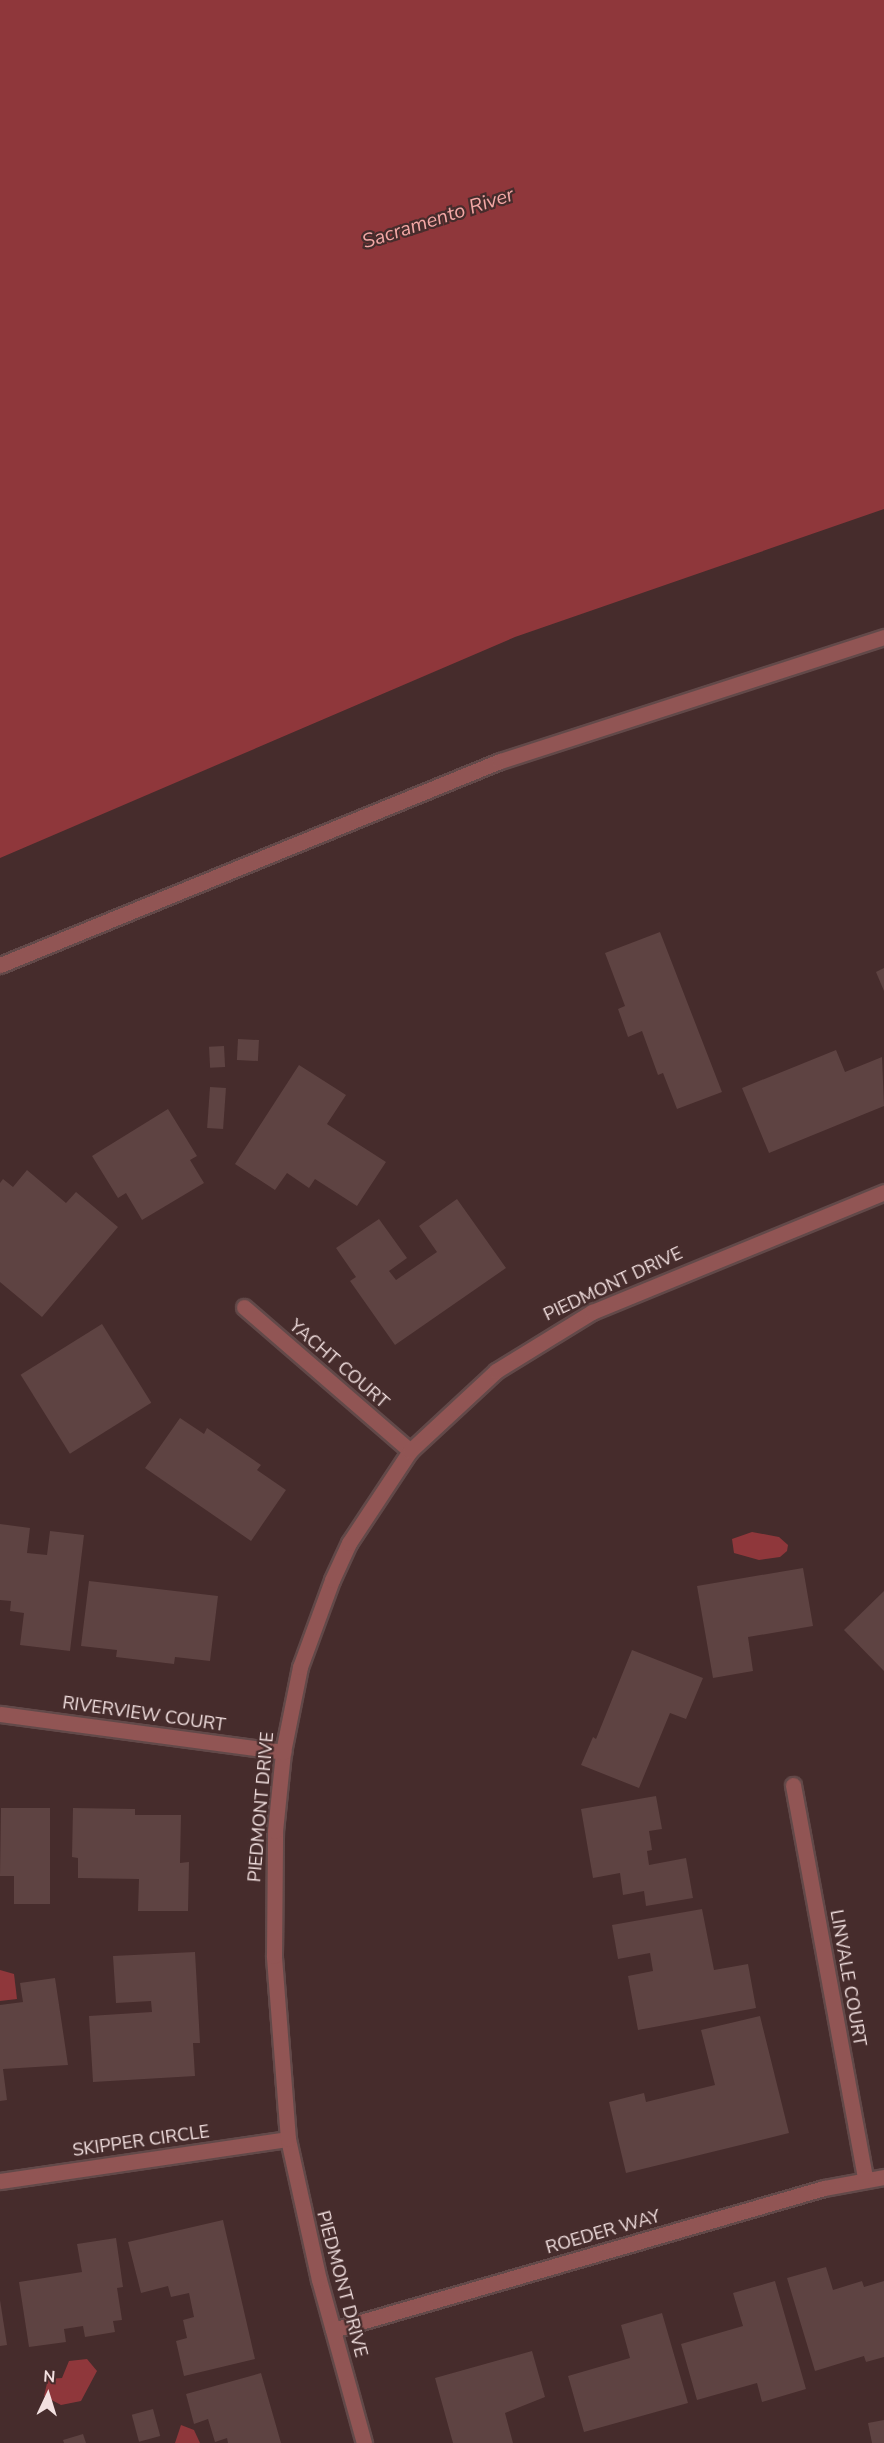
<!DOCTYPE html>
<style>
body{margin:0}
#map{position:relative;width:884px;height:2443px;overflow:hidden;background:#462c2c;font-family:"Nunito Sans",sans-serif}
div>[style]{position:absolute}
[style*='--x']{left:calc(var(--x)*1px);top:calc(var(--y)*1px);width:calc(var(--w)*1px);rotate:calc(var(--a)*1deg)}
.water>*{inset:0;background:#8f373b}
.building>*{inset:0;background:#5e4342;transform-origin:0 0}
.roads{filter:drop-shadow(2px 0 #624949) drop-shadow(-2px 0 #624949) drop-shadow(0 2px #624949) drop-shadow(0 -2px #624949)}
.lane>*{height:15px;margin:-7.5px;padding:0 7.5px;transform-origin:7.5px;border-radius:7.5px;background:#915554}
.street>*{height:15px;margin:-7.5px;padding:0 7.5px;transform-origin:7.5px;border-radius:7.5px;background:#915554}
span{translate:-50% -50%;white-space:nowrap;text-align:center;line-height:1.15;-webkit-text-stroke:4.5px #462c2c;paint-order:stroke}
.street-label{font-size:18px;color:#f2e0e0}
.water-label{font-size:20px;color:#f3a8a6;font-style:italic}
.north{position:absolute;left:18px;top:2365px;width:60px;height:60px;-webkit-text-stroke:4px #462c2c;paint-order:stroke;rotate:4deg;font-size:16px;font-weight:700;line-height:24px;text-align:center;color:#f2e0e0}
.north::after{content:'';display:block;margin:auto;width:21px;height:27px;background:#f2e0e0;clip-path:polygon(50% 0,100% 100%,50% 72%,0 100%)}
</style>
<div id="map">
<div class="water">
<div style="clip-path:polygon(0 0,884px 0,884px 509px,515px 637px,0 858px)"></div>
<div style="clip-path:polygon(752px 1532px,779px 1537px,788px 1545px,787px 1551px,780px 1557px,759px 1560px,734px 1553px,732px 1539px)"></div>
<div style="clip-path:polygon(0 1970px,14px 1974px,17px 1999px,0 2001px)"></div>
<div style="clip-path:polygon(87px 2359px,97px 2371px,81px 2401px,61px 2405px,44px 2396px,48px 2379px,62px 2378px,69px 2361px)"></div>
<div style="clip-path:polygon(181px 2425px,194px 2430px,200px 2443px,175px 2443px)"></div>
</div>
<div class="building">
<div style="clip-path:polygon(660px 932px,722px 1092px,677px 1109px,663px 1073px,658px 1075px,642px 1031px,628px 1037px,618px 1009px,625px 1006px,605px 953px)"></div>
<div style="clip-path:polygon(884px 968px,884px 991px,876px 972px)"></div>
<div style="left:238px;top:1039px;width:21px;height:21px;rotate:3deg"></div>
<div style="left:224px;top:1046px;width:21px;height:15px;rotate:87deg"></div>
<div style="clip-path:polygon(836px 1050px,845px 1072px,882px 1057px,884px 1106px,769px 1153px,742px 1088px)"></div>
<div style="clip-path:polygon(299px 1065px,346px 1095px,327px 1124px,386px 1162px,357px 1206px,315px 1179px,309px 1188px,287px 1173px,275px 1190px,235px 1164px)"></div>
<div style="left:210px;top:1087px;width:16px;height:41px;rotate:4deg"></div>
<div style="clip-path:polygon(168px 1109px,197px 1156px,190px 1160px,204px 1183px,142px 1220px,126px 1193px,118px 1198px,92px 1156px)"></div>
<div style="clip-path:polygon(27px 1170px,66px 1203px,76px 1192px,118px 1227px,42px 1317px,0 1282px,0 1183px,3px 1179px,13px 1187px)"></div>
<div style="clip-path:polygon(457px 1199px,506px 1268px,395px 1345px,350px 1281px,356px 1277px,336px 1248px,379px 1219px,407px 1258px,389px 1271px,396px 1280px,437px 1252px,419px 1226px)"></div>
<div style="left:102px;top:1324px;width:93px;height:96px;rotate:58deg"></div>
<div style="clip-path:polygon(180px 1418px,204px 1434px,207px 1428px,261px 1465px,257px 1470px,286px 1490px,251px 1541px,145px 1468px)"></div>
<div style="clip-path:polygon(0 1524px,30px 1528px,27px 1553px,47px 1555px,50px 1531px,84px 1535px,70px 1651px,20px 1645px,24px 1613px,10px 1611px,11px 1601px,0 1600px)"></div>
<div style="clip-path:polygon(803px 1568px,813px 1626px,748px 1637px,753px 1671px,713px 1678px,697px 1586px)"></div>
<div style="clip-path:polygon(89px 1581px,218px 1596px,210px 1661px,175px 1657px,174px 1664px,116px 1657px,117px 1650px,81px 1646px)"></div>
<div style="clip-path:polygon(884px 1591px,884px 1671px,844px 1630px)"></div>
<div style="clip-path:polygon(632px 1650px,703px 1678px,686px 1719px,670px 1713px,639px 1788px,581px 1765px,593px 1737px,596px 1739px)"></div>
<div style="clip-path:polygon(656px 1796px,662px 1829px,649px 1831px,652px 1850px,647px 1851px,649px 1865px,686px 1858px,693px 1898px,646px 1906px,644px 1891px,623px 1895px,620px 1873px,593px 1878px,581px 1809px)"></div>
<div style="clip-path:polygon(1px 1808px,50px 1808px,50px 1904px,14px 1904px,14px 1876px,0 1876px)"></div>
<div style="clip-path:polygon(73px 1808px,135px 1809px,135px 1815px,181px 1815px,180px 1863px,189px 1862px,188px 1911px,138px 1911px,139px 1879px,78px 1878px,78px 1858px,72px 1857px)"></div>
<div style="clip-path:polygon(702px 1909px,714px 1970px,748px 1964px,756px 2008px,638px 2030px,628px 1976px,653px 1971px,650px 1953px,618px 1959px,612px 1925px)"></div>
<div style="clip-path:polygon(195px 1952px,200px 2043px,193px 2043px,195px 2076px,93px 2082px,89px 2016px,152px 2012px,151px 2001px,116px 2003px,113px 1956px)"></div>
<div style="clip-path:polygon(55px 1978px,68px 2065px,3px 2069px,7px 2100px,0 2101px,0 2005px,23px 2002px,20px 1983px)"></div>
<div style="clip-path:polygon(760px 2016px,789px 2133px,626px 2173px,609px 2102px,644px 2093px,646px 2102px,715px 2085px,701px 2030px)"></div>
<div style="clip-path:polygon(223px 2220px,255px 2359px,184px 2376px,176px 2341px,187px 2338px,183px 2320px,194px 2317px,189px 2293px,171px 2297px,168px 2286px,141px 2293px,128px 2242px)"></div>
<div style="clip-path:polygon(116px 2238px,123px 2287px,117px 2288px,122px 2320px,113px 2321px,115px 2332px,85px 2337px,83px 2326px,64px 2329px,66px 2342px,29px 2347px,19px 2282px,82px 2272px,77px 2244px)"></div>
<div style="clip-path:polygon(826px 2267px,833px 2290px,862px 2281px,864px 2287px,884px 2281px,884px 2357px,866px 2362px,864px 2356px,815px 2371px,787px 2278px)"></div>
<div style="clip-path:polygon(775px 2281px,806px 2389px,762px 2402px,757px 2383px,697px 2400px,681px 2344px,743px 2326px,733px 2293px)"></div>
<div style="clip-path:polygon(0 2300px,7px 2345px,0 2346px)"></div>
<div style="clip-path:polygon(662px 2313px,688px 2403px,584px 2432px,568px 2376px,630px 2358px,621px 2325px)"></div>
<div style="clip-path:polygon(532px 2351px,545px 2397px,505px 2413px,513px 2443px,453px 2443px,435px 2378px)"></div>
<div style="clip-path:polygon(261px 2373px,281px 2443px,228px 2443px,227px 2438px,215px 2442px,208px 2419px,194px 2424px,186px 2394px)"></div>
<div style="left:153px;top:2409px;width:28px;height:22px;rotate:75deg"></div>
<div style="clip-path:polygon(884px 2420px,884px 2443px,872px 2443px,868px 2423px)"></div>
<div style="clip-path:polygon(83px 2434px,86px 2443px,64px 2443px,63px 2440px)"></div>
</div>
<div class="roads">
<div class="lane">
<div style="--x:0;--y:965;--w:540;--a:-22.2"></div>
<div style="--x:500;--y:761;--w:404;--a:-17.9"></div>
</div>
<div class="street">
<div style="--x:244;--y:1307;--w:220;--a:40.9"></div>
<div style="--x:0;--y:1714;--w:286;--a:7.6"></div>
<div style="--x:793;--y:1785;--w:401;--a:79.6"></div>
<div style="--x:0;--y:2181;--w:291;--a:-8.3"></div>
<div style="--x:333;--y:2330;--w:511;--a:-16.13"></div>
<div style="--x:824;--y:2188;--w:61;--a:-10.4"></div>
<div style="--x:364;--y:2443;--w:169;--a:-105.4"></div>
<div style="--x:319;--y:2280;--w:144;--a:-102.4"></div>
<div style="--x:288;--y:2139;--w:184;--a:-94.4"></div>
<div style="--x:274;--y:1956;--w:125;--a:-89.5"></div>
<div style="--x:275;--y:1831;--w:79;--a:-84.2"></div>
<div style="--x:283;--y:1752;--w:87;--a:-78.7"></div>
<div style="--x:300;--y:1667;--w:93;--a:-69.8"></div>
<div style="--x:332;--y:1580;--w:41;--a:-65.3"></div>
<div style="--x:349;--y:1543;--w:110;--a:-56.5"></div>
<div style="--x:410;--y:1451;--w:117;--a:-42.9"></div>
<div style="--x:496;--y:1371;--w:113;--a:-31.6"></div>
<div style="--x:592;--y:1312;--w:316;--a:-22.3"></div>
</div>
</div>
<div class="street-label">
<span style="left:613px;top:1284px;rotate:-25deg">PIEDMONT DRIVE</span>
<span style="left:339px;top:1364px;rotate:41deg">YACHT COURT</span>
<span style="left:144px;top:1714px;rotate:8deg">RIVERVIEW COURT</span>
<span style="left:261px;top:1807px;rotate:-85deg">PIEDMONT DRIVE</span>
<span style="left:848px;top:1978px;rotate:80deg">LINVALE COURT</span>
<span style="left:141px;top:2141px;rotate:-8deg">SKIPPER CIRCLE</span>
<span style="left:603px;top:2232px;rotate:-16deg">ROEDER WAY</span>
<span style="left:342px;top:2284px;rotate:75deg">PIEDMONT DRIVE</span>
</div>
<div class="water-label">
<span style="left:438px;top:218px;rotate:-18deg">Sacramento River</span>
</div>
<div class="north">N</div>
</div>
